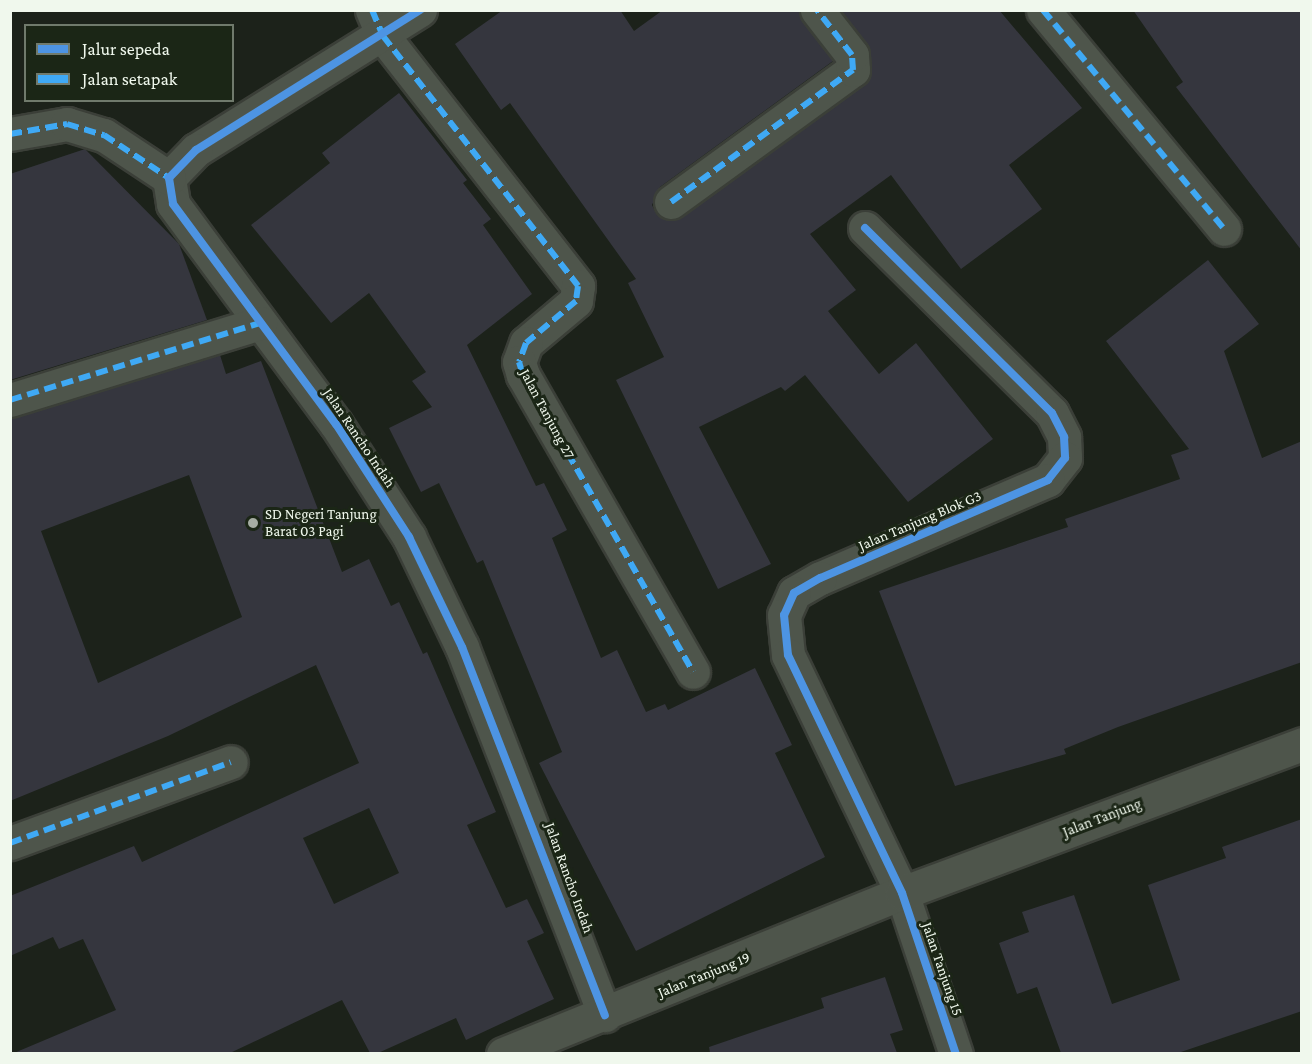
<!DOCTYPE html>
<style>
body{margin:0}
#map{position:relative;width:1312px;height:1064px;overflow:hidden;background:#1c221a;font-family:"Crimson Pro",serif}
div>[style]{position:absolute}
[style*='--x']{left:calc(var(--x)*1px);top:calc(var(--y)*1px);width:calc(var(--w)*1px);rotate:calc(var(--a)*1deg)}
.building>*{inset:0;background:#35363e}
.roads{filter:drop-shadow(2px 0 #3b3f38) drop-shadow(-2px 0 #3b3f38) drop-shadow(0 2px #3b3f38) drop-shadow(0 -2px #3b3f38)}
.street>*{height:33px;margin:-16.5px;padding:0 16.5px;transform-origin:16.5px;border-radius:16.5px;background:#4e554b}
.quiet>*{height:6px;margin-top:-3px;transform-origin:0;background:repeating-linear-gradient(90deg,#3fa9f5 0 12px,transparent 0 18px)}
.cycleway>*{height:8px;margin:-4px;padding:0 4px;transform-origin:4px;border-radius:4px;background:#4d94e3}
.dots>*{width:16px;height:16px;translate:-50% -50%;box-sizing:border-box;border:3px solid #1b2616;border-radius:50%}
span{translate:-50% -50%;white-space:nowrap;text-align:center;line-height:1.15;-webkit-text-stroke:6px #1b2616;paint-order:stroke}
.street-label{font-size:15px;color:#f0f8ed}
.poi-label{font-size:15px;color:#f0f8ed}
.left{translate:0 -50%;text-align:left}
.frame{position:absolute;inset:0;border:12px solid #f0f8ed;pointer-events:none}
.legend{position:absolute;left:24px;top:24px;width:210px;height:78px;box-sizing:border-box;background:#1b2616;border:2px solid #707a6c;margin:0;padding:8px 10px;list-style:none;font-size:18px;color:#f0f8ed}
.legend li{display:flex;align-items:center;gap:12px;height:30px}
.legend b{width:30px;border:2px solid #707a6c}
</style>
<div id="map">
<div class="building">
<div style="clip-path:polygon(503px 10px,620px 10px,634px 31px,663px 10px,799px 10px,833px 61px,660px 187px,652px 205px,656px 213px,672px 221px,870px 78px,867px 44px,841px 10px,999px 10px,1082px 108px,1009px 165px,1042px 209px,961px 269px,891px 175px,810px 234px,856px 290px,828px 311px,879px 374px,916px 343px,993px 439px,908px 502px,805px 375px,785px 391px,781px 387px,699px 427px,771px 564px,718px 589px,616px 380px,664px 357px,628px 283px,636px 279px,510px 103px,501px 110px,455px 44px)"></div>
<div style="clip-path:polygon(1133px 10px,1302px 10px,1302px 251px,1176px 87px,1183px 82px)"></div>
<div style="clip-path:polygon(399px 93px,467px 180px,463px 183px,491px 219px,483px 225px,532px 294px,467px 345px,536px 486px,544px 483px,567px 530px,552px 538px,601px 658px,617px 650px,646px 712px,665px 704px,668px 710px,755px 668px,792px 745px,775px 753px,825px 857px,636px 951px,539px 763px,562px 752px,483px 560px,477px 563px,439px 483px,421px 492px,389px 428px,432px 407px,412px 381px,426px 372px,369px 293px,331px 323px,251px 225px,330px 163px,322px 153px)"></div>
<div style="clip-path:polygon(85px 149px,179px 244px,207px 320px,10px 380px,10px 174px)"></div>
<div style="clip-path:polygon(1208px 260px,1259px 324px,1224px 351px,1262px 458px,1302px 441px,1302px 662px,1118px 727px,1064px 749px,1066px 754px,955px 786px,879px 591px,1068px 527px,1065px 519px,1180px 479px,1171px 455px,1189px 449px,1106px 341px)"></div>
<div style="clip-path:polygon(evenodd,220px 355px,226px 374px,261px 361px,342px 572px,369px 559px,391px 606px,399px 602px,423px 654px,427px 652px,496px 812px,467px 825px,506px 908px,527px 899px,544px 933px,527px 941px,554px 999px,466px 1040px,456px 1018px,378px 1053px,370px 1053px,342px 1000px,230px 1053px,14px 1053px,116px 1010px,83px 939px,59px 949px,53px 937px,10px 956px,10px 896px,134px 846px,142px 862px,359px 763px,316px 665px,168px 736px,10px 801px,10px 418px,220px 355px,189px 475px,242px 617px,98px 683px,41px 531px,189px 475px,220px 355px,369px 808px,399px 873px,334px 904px,303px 838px,369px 808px)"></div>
<div style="clip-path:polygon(1302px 819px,1302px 1011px,1178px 1053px,1061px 1053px,1037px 987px,1017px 994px,999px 943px,1029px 932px,1022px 912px,1074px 895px,1112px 1004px,1180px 980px,1148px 885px,1226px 858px,1222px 847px)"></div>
<div style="clip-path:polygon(885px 977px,903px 1030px,890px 1034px,897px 1053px,710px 1053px,709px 1047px,824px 1008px,821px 998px)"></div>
</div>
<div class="roads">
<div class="street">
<div style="--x:372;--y:10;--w:28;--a:67"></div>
<div style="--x:383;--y:36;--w:317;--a:52"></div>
<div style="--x:578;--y:286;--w:15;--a:98"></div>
<div style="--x:576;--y:301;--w:65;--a:140"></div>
<div style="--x:526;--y:343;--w:20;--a:110"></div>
<div style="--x:519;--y:362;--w:14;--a:73"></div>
<div style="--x:523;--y:375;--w:342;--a:60.2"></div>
<div style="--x:420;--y:10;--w:264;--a:148"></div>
<div style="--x:196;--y:150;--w:39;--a:134"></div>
<div style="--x:169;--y:178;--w:26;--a:81"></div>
<div style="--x:173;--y:204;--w:274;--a:53.5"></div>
<div style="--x:336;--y:424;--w:135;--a:57.1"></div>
<div style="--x:409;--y:537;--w:122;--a:64.3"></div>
<div style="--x:462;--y:647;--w:395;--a:68.8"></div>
<div style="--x:1043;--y:10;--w:284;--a:50.4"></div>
<div style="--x:10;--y:134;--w:58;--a:-10"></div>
<div style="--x:67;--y:124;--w:39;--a:17"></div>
<div style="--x:104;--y:135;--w:78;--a:33.5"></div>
<div style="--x:671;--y:202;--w:225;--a:-36"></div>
<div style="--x:853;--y:70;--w:15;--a:-94"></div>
<div style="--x:852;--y:55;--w:57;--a:-127.9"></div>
<div style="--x:865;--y:228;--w:263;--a:44.7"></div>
<div style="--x:1052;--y:413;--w:27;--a:63"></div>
<div style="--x:1064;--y:437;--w:21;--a:87"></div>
<div style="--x:1065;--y:458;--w:28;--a:128"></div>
<div style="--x:1048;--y:480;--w:248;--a:156.7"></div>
<div style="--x:820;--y:578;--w:30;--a:150"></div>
<div style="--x:794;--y:593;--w:24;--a:114"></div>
<div style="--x:784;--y:615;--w:40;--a:84.3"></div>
<div style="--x:788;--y:655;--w:264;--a:64.4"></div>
<div style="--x:902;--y:893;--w:170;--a:71.5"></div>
<div style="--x:10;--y:400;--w:262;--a:-17.1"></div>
<div style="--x:10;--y:843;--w:235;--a:-20.1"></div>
<div style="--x:503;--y:1054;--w:430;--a:-22"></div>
<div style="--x:902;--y:893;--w:427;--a:-20.4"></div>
</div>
</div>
<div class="quiet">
<div style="--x:372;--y:10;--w:28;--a:67"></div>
<div style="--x:383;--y:36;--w:317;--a:52"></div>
<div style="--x:578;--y:286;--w:15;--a:98"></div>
<div style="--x:576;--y:301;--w:65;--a:140"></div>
<div style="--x:526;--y:343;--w:20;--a:110"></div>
<div style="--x:519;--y:362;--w:14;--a:73"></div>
<div style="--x:523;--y:375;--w:342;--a:60.2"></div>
<div style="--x:1043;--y:10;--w:284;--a:50.4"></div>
<div style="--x:10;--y:134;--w:58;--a:-10"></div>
<div style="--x:67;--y:124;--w:39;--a:17"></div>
<div style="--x:104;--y:135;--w:78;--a:33.5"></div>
<div style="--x:671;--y:202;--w:225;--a:-36"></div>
<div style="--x:853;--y:70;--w:15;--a:-94"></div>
<div style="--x:852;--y:55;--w:57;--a:-127.9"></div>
<div style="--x:10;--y:400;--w:262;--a:-17.1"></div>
<div style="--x:10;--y:843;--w:235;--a:-20.1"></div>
</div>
<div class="cycleway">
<div style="--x:420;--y:10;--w:264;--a:148"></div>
<div style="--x:196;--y:150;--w:39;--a:134"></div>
<div style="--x:169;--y:178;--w:26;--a:81"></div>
<div style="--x:173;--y:204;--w:274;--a:53.5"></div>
<div style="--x:336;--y:424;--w:135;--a:57.1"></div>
<div style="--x:409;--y:537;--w:122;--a:64.3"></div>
<div style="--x:462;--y:647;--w:395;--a:68.8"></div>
<div style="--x:865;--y:228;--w:263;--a:44.7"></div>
<div style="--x:1052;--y:413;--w:27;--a:63"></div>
<div style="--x:1064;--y:437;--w:21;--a:87"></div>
<div style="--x:1065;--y:458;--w:28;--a:128"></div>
<div style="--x:1048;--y:480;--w:248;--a:156.7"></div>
<div style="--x:820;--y:578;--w:30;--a:150"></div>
<div style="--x:794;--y:593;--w:24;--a:114"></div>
<div style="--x:784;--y:615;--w:40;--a:84.3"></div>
<div style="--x:788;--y:655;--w:264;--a:64.4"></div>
<div style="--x:902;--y:893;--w:170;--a:71.5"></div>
</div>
<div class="dots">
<div style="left:253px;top:523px;background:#a6ada3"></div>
</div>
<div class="street-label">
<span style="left:547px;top:414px;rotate:62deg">Jalan Tanjung 27</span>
<span style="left:359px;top:438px;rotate:56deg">Jalan Rancho Indah</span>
<span style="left:920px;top:521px;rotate:-23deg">Jalan Tanjung Blok G3</span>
<span style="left:1102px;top:818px;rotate:-21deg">Jalan Tanjung</span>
<span style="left:569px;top:878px;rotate:70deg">Jalan Rancho Indah</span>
<span style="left:942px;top:969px;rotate:71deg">Jalan Tanjung 15</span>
<span style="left:704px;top:975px;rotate:-22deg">Jalan Tanjung 19</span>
</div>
<div class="poi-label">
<span class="left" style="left:265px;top:523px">SD Negeri Tanjung<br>Barat 03 Pagi</span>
</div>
<div class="frame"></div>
<ul class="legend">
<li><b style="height:8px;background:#4d94e3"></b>Jalur sepeda</li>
<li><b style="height:8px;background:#3fa9f5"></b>Jalan setapak</li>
</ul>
</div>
